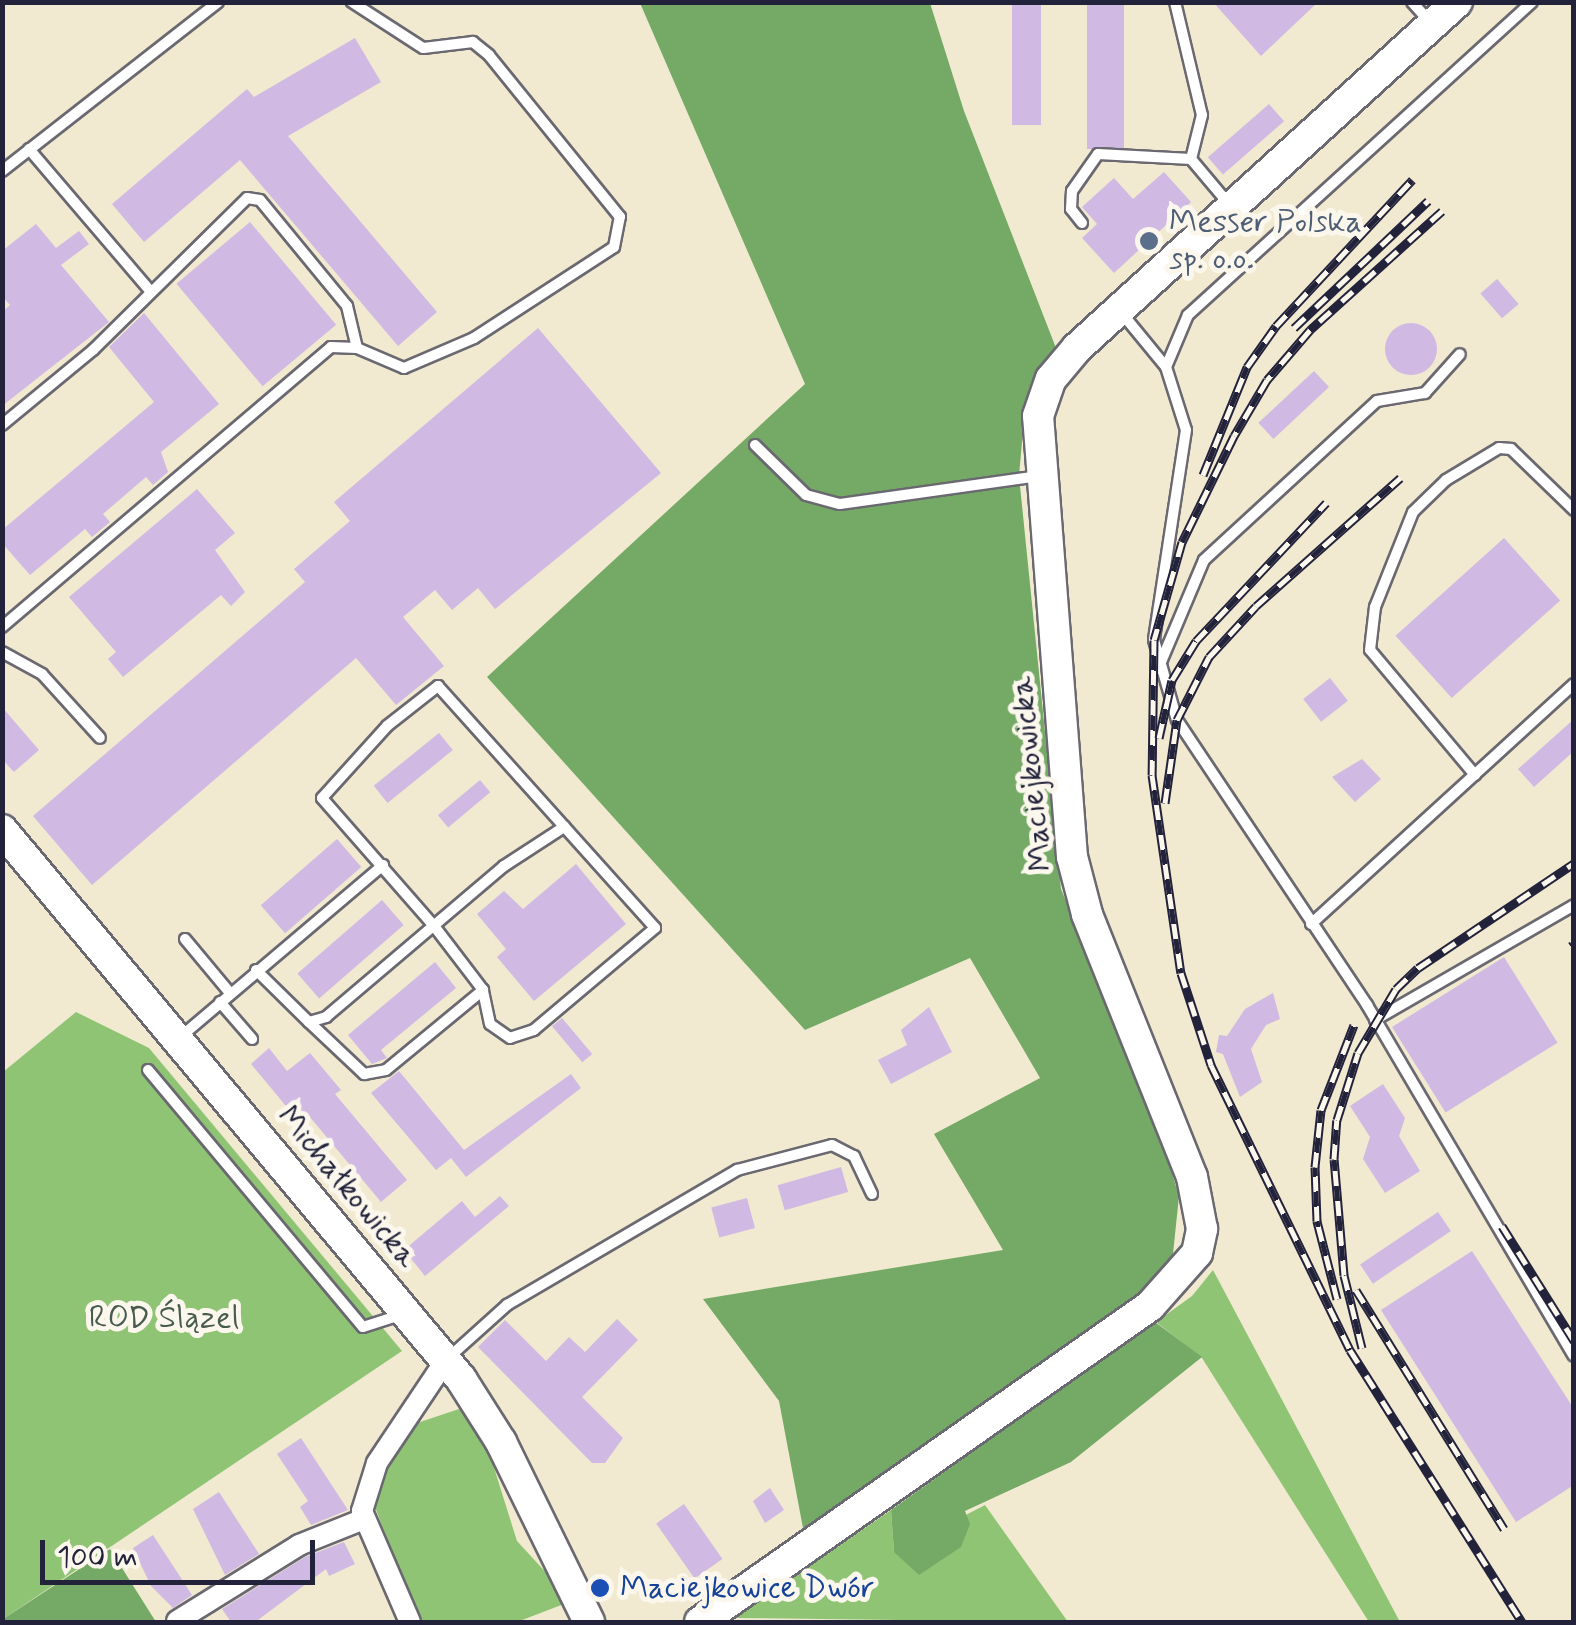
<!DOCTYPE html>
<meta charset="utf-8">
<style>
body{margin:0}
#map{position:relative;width:1576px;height:1625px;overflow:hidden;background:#f1ead1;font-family:Mynerve,sans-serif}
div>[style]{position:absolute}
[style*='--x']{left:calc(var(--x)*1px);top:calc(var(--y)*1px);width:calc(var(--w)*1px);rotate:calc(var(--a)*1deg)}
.green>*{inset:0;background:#90c475}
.forest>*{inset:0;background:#74aa66}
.building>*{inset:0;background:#d0b9e2;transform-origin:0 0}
.round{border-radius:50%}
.roads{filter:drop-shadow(2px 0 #6a6870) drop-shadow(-2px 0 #6a6870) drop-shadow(0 2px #6a6870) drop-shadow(0 -2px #6a6870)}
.lane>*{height:10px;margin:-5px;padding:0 5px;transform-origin:5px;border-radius:5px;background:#fff}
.street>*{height:20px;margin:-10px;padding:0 10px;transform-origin:10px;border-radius:10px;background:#fff}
.secondary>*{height:30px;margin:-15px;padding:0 15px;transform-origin:15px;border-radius:15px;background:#fff}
.rail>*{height:9px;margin-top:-4.5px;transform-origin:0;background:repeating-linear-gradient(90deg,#fbf7ec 0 15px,#22223b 0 30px);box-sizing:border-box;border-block:2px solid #22223b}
.dots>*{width:28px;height:28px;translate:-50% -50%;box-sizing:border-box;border:5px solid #fbf7ec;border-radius:50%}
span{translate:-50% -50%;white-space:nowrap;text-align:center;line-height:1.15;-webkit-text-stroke:10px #fbf7ec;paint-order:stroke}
.service-label{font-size:32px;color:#4e5e75}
.left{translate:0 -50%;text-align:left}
.street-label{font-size:32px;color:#22223b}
.park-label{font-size:32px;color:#485b4f}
.transit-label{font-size:32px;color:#164399}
.frame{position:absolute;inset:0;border:5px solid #22223b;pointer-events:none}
.scale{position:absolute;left:40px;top:1540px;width:275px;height:45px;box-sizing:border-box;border:5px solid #22223b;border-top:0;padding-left:12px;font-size:30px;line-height:35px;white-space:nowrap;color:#22223b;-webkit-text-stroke:8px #fbf7ec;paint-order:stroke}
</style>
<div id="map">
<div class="green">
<div style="clip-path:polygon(76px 1012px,149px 1048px,402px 1351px,3px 1619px,3px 1072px)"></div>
<div style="clip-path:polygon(1213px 1270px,1400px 1622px,1369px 1622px,1202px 1358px,1156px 1322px,1192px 1296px)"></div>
<div style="clip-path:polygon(462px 1408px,491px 1458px,517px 1541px,551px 1578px,564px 1604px,517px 1622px,419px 1622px,373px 1502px,408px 1426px)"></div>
<div style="clip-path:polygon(985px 1505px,1068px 1622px,735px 1618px,891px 1510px,894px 1552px)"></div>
</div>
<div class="forest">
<div style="clip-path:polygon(640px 3px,930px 3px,964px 111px,1056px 348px,1025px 408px,1019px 476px,1061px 889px,1155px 1118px,1179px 1196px,1173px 1254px,1124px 1315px,806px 1544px,779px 1401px,703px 1299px,1003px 1250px,934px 1134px,1040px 1078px,970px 958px,805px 1030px,487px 677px,805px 384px)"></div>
<div style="clip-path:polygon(1155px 1322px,1202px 1357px,1071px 1462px,965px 1511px,970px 1524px,961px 1547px,919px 1575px,894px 1552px,891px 1510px)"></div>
<div style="clip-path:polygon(110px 1549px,156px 1622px,3px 1622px,3px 1619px)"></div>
</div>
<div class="building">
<div style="left:1012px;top:2px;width:29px;height:123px"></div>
<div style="left:1087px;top:2px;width:37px;height:147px"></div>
<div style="clip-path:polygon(1213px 2px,1318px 2px,1261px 56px)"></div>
<div style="clip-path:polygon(355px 38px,381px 82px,288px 136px,437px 312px,398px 346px,240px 160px,144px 242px,112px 204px,247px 89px,254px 97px)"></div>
<div style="left:1269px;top:104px;width:23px;height:81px;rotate:49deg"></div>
<div style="clip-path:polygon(1164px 172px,1191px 202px,1114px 273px,1082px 238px,1097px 224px,1082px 207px,1114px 178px,1133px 199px)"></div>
<div style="left:250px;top:222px;width:134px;height:96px;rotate:50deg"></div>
<div style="clip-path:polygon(36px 224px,56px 248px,79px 231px,89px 244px,61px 265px,109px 322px,2px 406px,2px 312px,10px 305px,2px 296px,2px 251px)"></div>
<div style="left:1497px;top:279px;width:33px;height:22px;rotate:49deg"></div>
<div style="clip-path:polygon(144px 313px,219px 404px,161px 452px,168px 472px,153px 485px,146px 477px,103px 514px,110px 522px,92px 537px,85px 529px,30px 575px,2px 543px,2px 530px,154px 402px,109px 347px)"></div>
<div class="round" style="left:1385px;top:323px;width:52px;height:52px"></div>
<div style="clip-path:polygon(538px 328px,661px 473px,495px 609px,478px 588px,452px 610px,435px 590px,403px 617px,444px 666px,396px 705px,356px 658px,92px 885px,33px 816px,305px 582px,294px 569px,350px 521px,334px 502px)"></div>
<div style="left:1314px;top:371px;width:22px;height:76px;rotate:47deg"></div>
<div style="clip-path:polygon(197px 489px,235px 533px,215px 550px,245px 592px,231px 606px,221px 595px,123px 677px,108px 659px,116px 652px,69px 597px)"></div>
<div style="left:1504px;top:538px;width:84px;height:146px;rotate:48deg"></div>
<div style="left:1330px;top:678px;width:29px;height:34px;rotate:52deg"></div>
<div style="clip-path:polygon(2px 707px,39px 750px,14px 772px,2px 759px)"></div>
<div style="clip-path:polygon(1574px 719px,1574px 751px,1534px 787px,1518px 769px)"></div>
<div style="left:439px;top:733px;width:22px;height:84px;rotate:51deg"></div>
<div style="clip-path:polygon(1362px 759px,1381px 779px,1355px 802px,1332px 777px)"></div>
<div style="left:480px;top:780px;width:16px;height:55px;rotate:50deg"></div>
<div style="left:337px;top:839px;width:37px;height:101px;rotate:49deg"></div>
<div style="clip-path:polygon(576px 864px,626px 924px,534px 1001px,497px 957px,506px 949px,477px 914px,504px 891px,523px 909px)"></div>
<div style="left:382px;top:900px;width:33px;height:112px;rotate:49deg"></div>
<div style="left:1504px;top:957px;width:101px;height:132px;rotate:58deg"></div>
<div style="clip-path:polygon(435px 962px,456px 988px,381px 1050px,387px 1058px,372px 1064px,348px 1035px)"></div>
<div style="clip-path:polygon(1273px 993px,1280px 1019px,1266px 1025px,1251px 1049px,1262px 1082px,1240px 1097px,1223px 1054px,1216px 1052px,1219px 1035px,1227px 1036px,1245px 1009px)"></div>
<div style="clip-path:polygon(929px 1007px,952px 1052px,891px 1084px,878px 1060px,907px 1045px,901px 1030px)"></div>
<div style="left:562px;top:1018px;width:47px;height:13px;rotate:50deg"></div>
<div style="clip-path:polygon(269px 1048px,287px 1071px,310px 1053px,341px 1090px,335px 1094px,407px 1180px,381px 1202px,309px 1116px,300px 1123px,251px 1064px)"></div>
<div style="clip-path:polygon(399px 1071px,464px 1150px,571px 1074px,581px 1088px,466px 1177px,451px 1158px,436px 1170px,371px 1093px)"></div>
<div style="clip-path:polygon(1383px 1084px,1405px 1118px,1399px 1136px,1420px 1171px,1385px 1193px,1363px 1159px,1370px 1137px,1350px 1106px)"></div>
<div style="left:841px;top:1167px;width:26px;height:66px;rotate:74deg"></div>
<div style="clip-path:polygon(500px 1196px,509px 1206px,425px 1276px,404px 1250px,462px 1201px,475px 1217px)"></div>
<div style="left:747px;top:1198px;width:31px;height:37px;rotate:75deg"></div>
<div style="left:1438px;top:1212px;width:23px;height:94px;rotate:56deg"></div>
<div style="clip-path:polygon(1472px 1251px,1574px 1409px,1574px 1485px,1516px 1522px,1381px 1310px)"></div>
<div style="clip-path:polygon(617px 1319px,638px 1340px,582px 1397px,623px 1438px,605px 1463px,592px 1463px,478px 1347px,505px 1320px,546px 1361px,569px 1337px,585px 1352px)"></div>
<div style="clip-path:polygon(301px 1438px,348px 1510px,311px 1525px,300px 1507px,308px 1501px,277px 1454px)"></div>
<div style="clip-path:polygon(770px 1488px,784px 1510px,765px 1523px,753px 1501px)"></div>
<div style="clip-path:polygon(219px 1492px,259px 1554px,225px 1575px,193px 1509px)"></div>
<div style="left:684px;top:1504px;width:67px;height:34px;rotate:55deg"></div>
<div style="clip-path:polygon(153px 1535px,192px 1595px,173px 1608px,151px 1586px,133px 1548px)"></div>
<div style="clip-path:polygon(344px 1542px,355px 1564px,329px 1576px,326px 1569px,258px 1620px,231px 1622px,222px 1609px,305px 1557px)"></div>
</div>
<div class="roads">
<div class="lane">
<div style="--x:1175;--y:2;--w:116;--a:76.6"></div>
<div style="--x:1202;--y:115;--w:45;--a:104"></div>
<div style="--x:1191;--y:159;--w:57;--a:49.9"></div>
<div style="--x:1412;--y:2;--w:24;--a:48"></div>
<div style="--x:29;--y:149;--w:188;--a:49.5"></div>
<div style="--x:2;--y:171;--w:274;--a:-38"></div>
<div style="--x:1082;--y:223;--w:18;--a:-128"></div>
<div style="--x:1071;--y:209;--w:18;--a:-87"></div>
<div style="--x:1072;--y:191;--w:45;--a:-54.9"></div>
<div style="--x:1098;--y:154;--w:93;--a:3.1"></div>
<div style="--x:1120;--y:311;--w:72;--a:50.6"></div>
<div style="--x:1166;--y:367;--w:66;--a:72.4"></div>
<div style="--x:1186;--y:430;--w:212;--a:98.7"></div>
<div style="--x:1154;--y:640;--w:83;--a:74"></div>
<div style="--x:1177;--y:720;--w:343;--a:56.3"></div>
<div style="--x:1367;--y:1005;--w:407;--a:59.5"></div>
<div style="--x:1166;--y:367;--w:56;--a:-67.1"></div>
<div style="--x:1188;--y:315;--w:465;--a:-42.3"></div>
<div style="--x:2;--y:425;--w:118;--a:-39.5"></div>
<div style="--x:93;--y:350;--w:216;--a:-44.6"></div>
<div style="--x:247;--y:198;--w:13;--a:9"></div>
<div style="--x:260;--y:200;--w:137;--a:50.6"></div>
<div style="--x:347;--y:306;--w:43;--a:76.6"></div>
<div style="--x:755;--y:445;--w:71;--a:44.4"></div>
<div style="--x:806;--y:495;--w:35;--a:15"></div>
<div style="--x:840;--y:504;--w:201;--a:-8"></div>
<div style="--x:2;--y:627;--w:432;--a:-40.4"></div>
<div style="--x:331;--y:347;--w:26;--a:2"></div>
<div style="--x:357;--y:348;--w:51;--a:23.1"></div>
<div style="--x:404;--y:368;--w:76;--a:-23.2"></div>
<div style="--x:474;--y:338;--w:167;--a:-33"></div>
<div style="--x:614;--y:247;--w:31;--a:-79"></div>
<div style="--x:620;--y:217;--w:208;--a:-129"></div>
<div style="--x:489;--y:55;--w:21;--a:-141"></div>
<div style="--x:473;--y:42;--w:50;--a:173.2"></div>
<div style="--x:423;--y:48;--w:85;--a:-147.1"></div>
<div style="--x:2;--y:652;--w:46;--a:28.8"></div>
<div style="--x:42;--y:674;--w:86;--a:47.8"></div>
<div style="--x:1158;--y:669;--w:118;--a:-67.1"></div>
<div style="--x:1204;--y:560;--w:235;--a:-42.6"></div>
<div style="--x:1377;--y:401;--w:49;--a:-9.5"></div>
<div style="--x:1425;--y:393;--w:52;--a:-48.1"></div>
<div style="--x:438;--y:686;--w:325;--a:48.1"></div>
<div style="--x:655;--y:928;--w:158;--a:139.9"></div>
<div style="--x:534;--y:1030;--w:25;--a:162"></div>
<div style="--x:510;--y:1038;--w:24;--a:-145"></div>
<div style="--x:490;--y:1024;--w:35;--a:-102"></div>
<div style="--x:483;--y:990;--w:81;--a:-127.4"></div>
<div style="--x:434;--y:926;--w:170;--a:-131.2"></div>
<div style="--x:322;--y:798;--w:97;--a:-47.9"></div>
<div style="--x:387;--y:726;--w:65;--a:-38.1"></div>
<div style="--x:1475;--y:775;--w:163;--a:-130"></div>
<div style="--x:1370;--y:650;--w:43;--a:-83.4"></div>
<div style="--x:1375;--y:607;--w:102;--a:-68.2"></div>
<div style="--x:1413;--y:512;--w:46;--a:-44.1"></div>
<div style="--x:1446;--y:480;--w:62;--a:-31.1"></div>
<div style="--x:1499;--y:448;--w:12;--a:5"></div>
<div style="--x:1511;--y:449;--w:88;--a:44.1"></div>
<div style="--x:1311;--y:924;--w:356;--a:-42.4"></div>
<div style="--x:185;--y:939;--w:70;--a:50.2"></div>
<div style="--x:256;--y:970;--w:74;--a:44.5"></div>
<div style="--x:309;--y:1022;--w:18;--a:-16"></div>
<div style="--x:326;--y:1017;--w:233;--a:-40.3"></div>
<div style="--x:504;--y:866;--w:72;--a:-33"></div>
<div style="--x:220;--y:1002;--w:49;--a:49.1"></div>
<div style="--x:1375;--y:1020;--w:230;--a:-30"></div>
<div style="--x:309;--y:1022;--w:76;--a:43.4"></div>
<div style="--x:364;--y:1074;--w:22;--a:-10"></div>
<div style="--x:386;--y:1070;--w:126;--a:-39.5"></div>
<div style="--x:178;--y:1039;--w:269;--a:-40.3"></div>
<div style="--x:148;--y:1070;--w:335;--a:50.1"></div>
<div style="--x:363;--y:1327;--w:40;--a:-18"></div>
<div style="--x:447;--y:1359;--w:81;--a:-42"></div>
<div style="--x:507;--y:1305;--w:267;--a:-30.4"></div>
<div style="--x:737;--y:1170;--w:98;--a:-14.7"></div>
<div style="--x:832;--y:1145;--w:25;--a:27"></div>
<div style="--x:854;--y:1156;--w:42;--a:64.7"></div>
</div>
<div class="street">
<div style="--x:177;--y:1621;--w:144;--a:-31.9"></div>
<div style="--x:299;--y:1545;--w:70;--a:-21.8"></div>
<div style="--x:410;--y:1622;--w:121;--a:-113.4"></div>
<div style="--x:362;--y:1511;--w:50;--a:-72.6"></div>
<div style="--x:377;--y:1463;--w:124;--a:-56.2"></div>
</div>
<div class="secondary">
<div style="--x:2;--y:830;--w:716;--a:50.1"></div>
<div style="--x:461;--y:1379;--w:75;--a:57.6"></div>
<div style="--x:501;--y:1442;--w:200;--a:63.9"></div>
<div style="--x:700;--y:1622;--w:550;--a:-35.08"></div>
<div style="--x:1150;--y:1306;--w:71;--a:-48.4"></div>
<div style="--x:1197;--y:1253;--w:25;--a:-78"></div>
<div style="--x:1202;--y:1229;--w:53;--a:-100.9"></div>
<div style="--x:1192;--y:1177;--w:283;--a:-111.8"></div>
<div style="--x:1087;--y:914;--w:59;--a:-104.7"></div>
<div style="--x:1072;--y:857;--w:442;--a:-94.4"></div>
<div style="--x:1038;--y:416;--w:39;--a:-71"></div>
<div style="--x:1051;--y:379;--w:40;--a:-50"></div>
<div style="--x:1077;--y:348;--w:514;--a:-42.32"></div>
</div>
</div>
<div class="rail">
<div style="--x:1442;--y:211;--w:178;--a:138"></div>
<div style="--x:1310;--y:330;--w:66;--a:130.7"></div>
<div style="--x:1267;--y:380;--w:65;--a:120.5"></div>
<div style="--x:1234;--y:436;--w:118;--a:116.1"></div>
<div style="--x:1182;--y:542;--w:102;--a:105.9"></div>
<div style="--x:1154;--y:640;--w:135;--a:90.8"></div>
<div style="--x:1152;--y:775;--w:200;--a:81.7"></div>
<div style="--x:1181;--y:973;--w:97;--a:71.9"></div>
<div style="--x:1211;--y:1065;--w:317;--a:64"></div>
<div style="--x:1350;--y:1350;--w:322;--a:57.7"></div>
<div style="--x:1294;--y:328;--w:185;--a:-43.5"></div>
<div style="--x:1203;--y:475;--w:117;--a:-67.8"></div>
<div style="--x:1247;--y:367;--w:50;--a:-54.7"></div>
<div style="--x:1276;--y:326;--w:200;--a:-47"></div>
<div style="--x:1159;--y:738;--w:59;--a:-77.4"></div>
<div style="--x:1172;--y:680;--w:46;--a:-58.4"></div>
<div style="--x:1196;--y:641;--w:190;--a:-46.7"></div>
<div style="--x:1165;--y:803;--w:84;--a:-81.8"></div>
<div style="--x:1177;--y:720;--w:71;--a:-63.1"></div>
<div style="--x:1209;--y:657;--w:69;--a:-47.3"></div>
<div style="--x:1256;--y:606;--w:193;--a:-41.6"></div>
<div style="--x:1572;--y:940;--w:4;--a:56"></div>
<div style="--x:1502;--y:1226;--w:136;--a:57.9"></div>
<div style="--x:1356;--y:1290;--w:281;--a:58.2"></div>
<div style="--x:1337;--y:1299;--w:81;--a:-104.4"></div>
<div style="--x:1317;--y:1221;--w:54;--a:-92.1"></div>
<div style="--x:1315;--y:1167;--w:57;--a:-84"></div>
<div style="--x:1321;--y:1110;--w:91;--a:-68.8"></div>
<div style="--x:1362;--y:1348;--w:75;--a:-103.9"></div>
<div style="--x:1344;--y:1275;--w:116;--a:-94.9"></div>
<div style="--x:1334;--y:1159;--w:39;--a:-86"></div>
<div style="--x:1337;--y:1120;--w:70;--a:-72.6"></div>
<div style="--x:1358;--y:1053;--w:74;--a:-59.3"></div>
<div style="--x:1396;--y:989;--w:30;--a:-44"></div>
<div style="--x:1418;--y:968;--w:188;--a:-33.9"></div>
</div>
<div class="dots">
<div style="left:1149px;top:241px;background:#5c6f8a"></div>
<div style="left:600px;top:1588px;background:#1a4fb4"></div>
</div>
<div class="service-label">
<span class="left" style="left:1169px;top:241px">Messer Polska<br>sp. o.o.</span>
</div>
<div class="street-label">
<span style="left:1032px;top:774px;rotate:-96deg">Maciejkowicka</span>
<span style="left:347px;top:1187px;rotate:50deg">Michałkowicka</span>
</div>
<div class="park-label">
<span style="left:164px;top:1318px">ROD Ślązel</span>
</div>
<div class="transit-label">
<span class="left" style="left:620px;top:1588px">Maciejkowice Dwór</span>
</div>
<div class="frame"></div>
<div class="scale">100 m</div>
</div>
